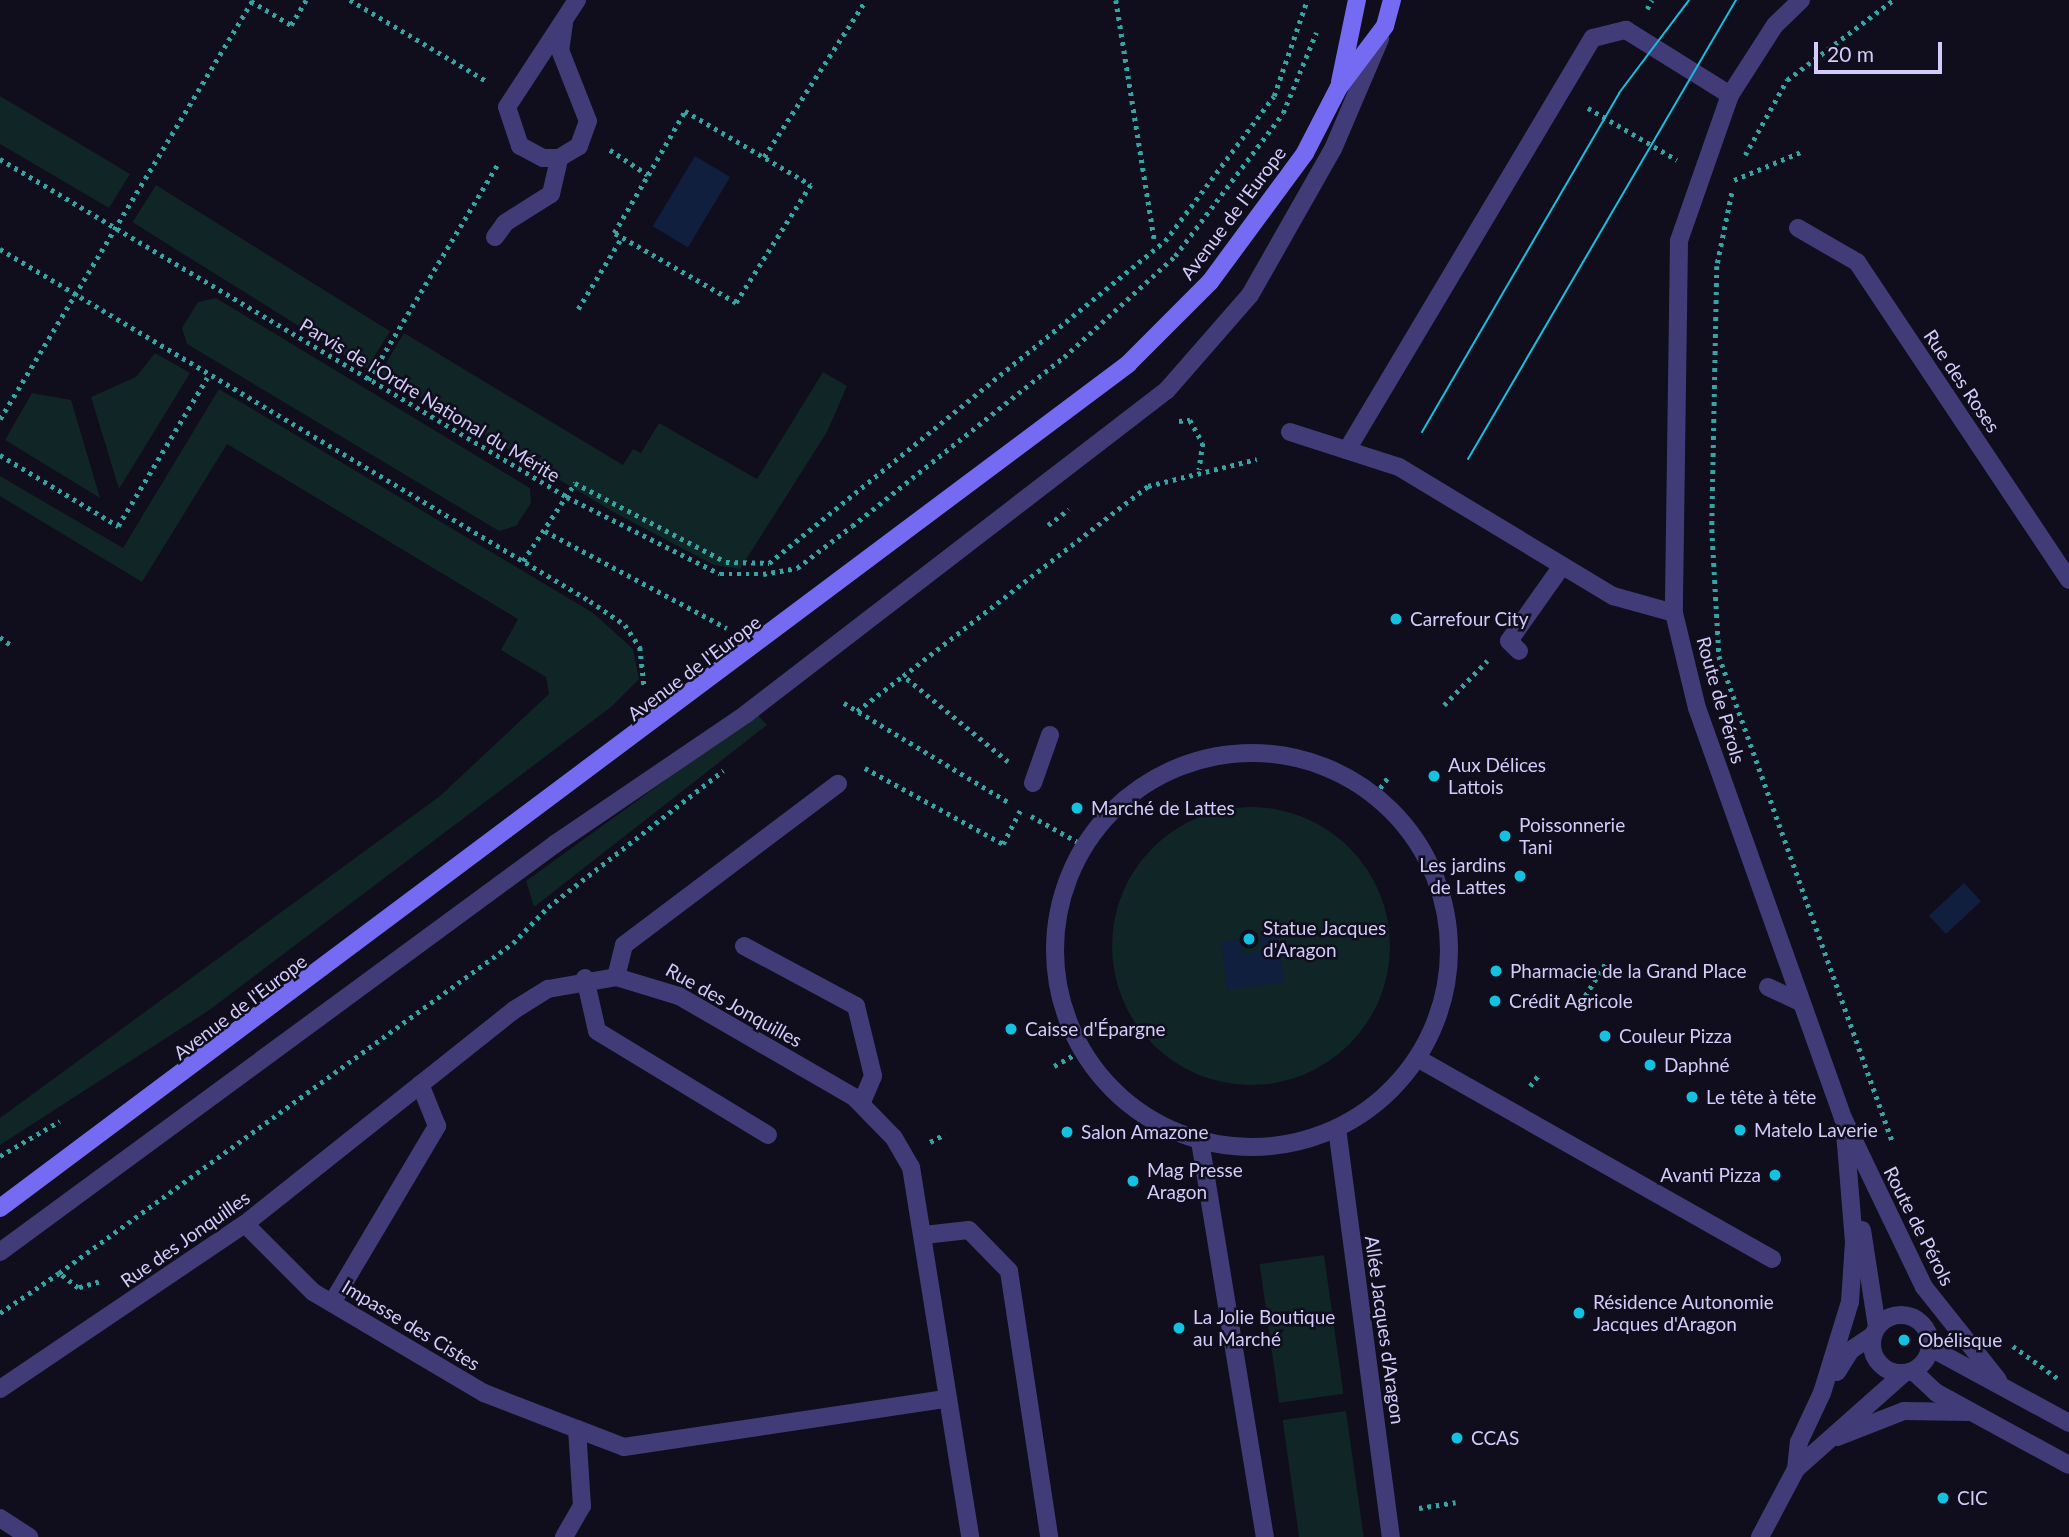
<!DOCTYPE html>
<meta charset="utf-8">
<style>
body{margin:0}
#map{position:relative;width:2069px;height:1537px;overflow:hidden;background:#100d1c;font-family:Lato,sans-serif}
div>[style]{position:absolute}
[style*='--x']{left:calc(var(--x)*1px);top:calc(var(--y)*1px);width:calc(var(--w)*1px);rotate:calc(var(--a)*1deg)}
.green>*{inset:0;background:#102525;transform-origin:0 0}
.round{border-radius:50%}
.water>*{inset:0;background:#0f1f3d;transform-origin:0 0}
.path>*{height:4.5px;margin-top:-2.25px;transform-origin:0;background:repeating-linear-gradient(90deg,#36a4a3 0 3.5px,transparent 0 8.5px)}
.service>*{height:18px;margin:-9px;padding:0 9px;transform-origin:9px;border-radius:9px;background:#413c77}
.pedestrian>*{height:18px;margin:-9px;padding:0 9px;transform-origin:9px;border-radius:9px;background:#413c77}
.pedestrian>.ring{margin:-9px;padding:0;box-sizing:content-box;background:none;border:18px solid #413c77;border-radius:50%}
.minor>*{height:18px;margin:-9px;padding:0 9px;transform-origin:9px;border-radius:9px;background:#413c77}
.tertiary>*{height:18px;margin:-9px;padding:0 9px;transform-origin:9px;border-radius:9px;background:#413c77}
.tertiary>.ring{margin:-9px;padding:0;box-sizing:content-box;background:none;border:18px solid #413c77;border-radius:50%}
.secondary>*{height:18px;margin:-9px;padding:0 9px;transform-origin:9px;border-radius:9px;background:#756bf3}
.tram>*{height:2px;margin:-1px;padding:0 1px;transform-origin:1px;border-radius:1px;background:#13c1e0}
.dots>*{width:19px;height:19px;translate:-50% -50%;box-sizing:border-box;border:4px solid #100d1c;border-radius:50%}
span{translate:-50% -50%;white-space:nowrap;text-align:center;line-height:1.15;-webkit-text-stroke:5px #100d1c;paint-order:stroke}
.street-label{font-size:19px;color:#d3ccfb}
.poi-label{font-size:19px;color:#d3ccfb}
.left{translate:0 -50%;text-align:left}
.right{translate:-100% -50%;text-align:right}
.scale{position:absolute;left:1814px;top:42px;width:128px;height:32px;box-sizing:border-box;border:4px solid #d3ccfb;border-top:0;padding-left:9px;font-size:21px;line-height:24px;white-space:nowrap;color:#d3ccfb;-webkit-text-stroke:5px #100d1c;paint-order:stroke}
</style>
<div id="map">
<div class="green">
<div style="clip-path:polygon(0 96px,130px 174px,109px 208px,0 144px)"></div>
<div style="left:156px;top:185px;width:276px;height:44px;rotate:32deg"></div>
<div style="clip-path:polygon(216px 298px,530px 488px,531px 503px,516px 526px,499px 531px,187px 344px,182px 328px,198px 302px)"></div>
<div style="clip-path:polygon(404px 333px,623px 465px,633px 449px,641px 453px,659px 423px,757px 479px,823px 372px,847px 386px,827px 432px,740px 569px,714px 565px,617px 514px,380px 373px)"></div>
<div style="clip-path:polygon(155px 353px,190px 373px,119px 489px,91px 397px,136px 377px)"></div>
<div style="clip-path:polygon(219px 389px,593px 613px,633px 649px,639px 679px,611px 707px,208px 1011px,0 1145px,0 1118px,440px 796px,549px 694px,546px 677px,501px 650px,518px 619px,227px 444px,142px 582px,0 496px,0 476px,123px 548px)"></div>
<div style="clip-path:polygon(32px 393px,71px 400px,100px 498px,5px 440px)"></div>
<div style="clip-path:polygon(757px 714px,767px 725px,534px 907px,526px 881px)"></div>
<div class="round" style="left:1112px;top:807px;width:278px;height:278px"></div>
<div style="left:1324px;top:1255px;width:140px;height:65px;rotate:82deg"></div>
<div style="left:1346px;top:1411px;width:127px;height:64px;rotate:82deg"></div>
</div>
<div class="water">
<div style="left:695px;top:156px;width:41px;height:82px;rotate:31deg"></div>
<div style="left:1964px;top:883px;width:25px;height:48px;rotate:47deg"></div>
<div style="clip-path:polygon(1278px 935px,1284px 982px,1227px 990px,1221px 942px,1240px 939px,1243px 954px,1261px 951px,1260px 936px)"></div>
</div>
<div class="path">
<div style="--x:350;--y:0;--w:161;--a:30.7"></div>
<div style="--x:1116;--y:0;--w:246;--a:80.9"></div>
<div style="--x:251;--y:1;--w:47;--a:31"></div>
<div style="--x:291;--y:25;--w:29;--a:-59"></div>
<div style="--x:1647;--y:9;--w:10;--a:-61"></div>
<div style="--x:1588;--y:108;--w:103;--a:30.3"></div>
<div style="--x:610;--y:150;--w:45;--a:33.3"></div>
<div style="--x:648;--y:175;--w:74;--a:-60"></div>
<div style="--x:685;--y:111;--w:146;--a:30.4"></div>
<div style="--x:811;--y:185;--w:140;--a:122.4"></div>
<div style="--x:736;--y:303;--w:141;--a:-150.2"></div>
<div style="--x:614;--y:233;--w:67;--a:-59.6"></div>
<div style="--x:1745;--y:155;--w:86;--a:-60.8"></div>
<div style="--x:1787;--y:80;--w:133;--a:-37"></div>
<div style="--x:764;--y:157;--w:187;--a:-57"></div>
<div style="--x:0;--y:159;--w:660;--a:30.8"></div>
<div style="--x:567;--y:497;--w:171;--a:26.7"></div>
<div style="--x:720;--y:574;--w:43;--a:0"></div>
<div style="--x:763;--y:574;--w:35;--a:-10"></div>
<div style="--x:797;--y:568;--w:69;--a:-37.4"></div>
<div style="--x:852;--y:526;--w:271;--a:-38.6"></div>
<div style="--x:1064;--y:357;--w:150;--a:-42.3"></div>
<div style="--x:1175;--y:256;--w:179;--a:-52.9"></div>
<div style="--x:1283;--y:113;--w:87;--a:-67.6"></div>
<div style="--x:1734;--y:180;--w:73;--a:-22.7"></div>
<div style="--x:1732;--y:193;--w:75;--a:101.6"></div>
<div style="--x:1717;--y:266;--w:263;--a:91.1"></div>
<div style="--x:1712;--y:529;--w:127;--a:86.8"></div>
<div style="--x:1719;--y:656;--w:517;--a:70.34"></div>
<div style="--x:0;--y:249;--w:687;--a:30.82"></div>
<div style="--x:590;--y:601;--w:42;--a:34.4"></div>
<div style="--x:625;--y:625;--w:27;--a:56"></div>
<div style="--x:640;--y:647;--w:39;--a:84"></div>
<div style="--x:578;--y:309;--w:84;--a:-58.6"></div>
<div style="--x:368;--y:380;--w:251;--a:-59"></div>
<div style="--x:0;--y:419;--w:488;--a:-58.9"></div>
<div style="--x:1179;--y:421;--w:11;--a:-5"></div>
<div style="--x:1190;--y:420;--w:26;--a:61"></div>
<div style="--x:1203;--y:443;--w:27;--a:98"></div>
<div style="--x:0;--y:455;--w:138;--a:31"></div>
<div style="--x:118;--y:526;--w:173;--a:-59"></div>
<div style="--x:1048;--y:525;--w:26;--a:-37"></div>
<div style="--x:545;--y:531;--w:206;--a:28.1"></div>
<div style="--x:523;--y:561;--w:94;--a:-56.3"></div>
<div style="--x:575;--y:483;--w:170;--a:27.6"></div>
<div style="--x:726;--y:562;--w:43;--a:1.3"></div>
<div style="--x:769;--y:563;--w:510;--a:-39.12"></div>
<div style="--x:1165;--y:241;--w:181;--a:-53.1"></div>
<div style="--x:1274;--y:96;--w:102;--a:-71"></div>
<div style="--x:0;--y:637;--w:14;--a:36"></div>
<div style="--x:844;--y:703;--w:192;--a:31.1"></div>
<div style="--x:1444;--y:705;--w:62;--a:-45.7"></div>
<div style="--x:857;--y:711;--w:58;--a:-37.3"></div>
<div style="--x:1008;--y:762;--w:136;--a:-140.7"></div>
<div style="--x:903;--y:676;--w:310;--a:-37.8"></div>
<div style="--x:1148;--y:486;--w:112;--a:-13.9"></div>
<div style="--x:865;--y:768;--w:158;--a:28.8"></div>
<div style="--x:1003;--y:844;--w:39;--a:-63"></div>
<div style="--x:1375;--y:795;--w:24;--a:-54"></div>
<div style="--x:1031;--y:816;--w:60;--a:29.1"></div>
<div style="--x:1585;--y:996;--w:39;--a:-58"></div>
<div style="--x:1054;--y:1066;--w:33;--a:-29"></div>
<div style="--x:1530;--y:1086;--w:16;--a:-52"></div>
<div style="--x:930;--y:1142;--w:17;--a:-28"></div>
<div style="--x:0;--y:1156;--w:69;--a:-30.3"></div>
<div style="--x:99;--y:1282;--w:22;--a:164"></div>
<div style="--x:78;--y:1288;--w:24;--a:-142"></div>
<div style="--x:59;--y:1273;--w:561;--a:-36.01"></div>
<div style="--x:513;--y:943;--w:50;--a:-45.8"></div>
<div style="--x:548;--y:907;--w:222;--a:-37.9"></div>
<div style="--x:0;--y:1313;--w:71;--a:-34.1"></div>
<div style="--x:2013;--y:1346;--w:58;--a:35.9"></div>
<div style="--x:1419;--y:1508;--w:37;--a:-9"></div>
</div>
<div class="service">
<div style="--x:495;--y:237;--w:17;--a:-54"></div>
<div style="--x:505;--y:223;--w:54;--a:-32.2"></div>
<div style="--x:551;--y:194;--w:37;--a:-77"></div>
<div style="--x:1347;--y:450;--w:480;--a:-59.2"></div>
<div style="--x:1593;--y:38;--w:34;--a:-14"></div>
<div style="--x:1626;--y:30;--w:123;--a:32"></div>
<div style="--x:1519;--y:651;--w:14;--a:-135"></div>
<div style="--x:1509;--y:641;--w:92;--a:-54.8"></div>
<div style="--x:1033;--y:783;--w:51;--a:-70.5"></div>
<div style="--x:744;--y:946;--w:127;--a:28.2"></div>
<div style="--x:856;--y:1006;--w:72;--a:76.3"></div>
<div style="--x:873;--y:1076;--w:30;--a:113"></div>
<div style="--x:616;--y:977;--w:33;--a:-76"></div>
<div style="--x:624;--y:945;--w:268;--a:-37"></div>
<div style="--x:585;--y:978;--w:54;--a:77.2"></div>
<div style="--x:597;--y:1031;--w:200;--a:31.3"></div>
<div style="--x:1768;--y:987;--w:35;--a:25"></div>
<div style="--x:924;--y:1235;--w:45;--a:-6.3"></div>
<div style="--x:969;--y:1230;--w:57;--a:45.7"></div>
<div style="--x:1009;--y:1271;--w:269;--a:81.4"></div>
<div style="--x:0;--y:1252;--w:689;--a:-36.32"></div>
<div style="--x:555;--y:844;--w:231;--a:-34.2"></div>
<div style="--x:746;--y:714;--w:531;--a:-37.58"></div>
<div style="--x:1167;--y:390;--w:126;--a:-48.9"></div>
<div style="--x:1250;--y:295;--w:168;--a:-60.4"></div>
<div style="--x:1333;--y:149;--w:120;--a:-66.9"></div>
<div style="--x:332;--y:1303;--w:206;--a:-59.3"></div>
<div style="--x:437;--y:1126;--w:45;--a:-112"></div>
<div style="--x:564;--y:1537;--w:36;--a:-60"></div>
<div style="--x:582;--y:1506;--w:77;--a:-93.7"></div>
<div style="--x:577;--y:1429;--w:50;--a:21"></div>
<div style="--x:624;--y:1447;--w:325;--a:-8.5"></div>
</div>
<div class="pedestrian">
<div class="ring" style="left:1055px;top:753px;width:376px;height:376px"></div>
<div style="--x:1417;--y:1058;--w:408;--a:29.5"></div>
<div style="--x:1337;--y:1128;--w:413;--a:82.5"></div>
<div style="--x:1200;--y:1141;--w:401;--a:80.7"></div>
</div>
<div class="minor">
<div style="--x:564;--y:23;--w:27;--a:98"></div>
<div style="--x:560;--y:50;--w:76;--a:68.5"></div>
<div style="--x:588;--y:121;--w:27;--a:110"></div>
<div style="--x:579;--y:146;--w:23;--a:149"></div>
<div style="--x:559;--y:158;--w:16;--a:180"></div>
<div style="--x:543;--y:158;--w:26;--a:-152"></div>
<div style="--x:520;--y:146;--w:41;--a:-108.4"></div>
<div style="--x:507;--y:107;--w:128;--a:-56.8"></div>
<div style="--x:1798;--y:228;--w:68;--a:30"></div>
<div style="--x:1857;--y:262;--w:382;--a:56.3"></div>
<div style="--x:1290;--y:432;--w:114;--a:17.8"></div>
<div style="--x:1399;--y:467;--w:250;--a:31.1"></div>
<div style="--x:1613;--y:596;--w:63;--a:15.6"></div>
<div style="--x:245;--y:1224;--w:96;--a:45"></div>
<div style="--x:313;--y:1292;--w:199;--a:30.6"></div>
<div style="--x:484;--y:1393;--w:100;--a:21.2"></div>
<div style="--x:0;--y:1389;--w:295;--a:-34"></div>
<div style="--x:245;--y:1224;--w:344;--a:-38.5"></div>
<div style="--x:514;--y:1010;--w:40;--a:-32"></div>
<div style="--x:548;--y:989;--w:69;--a:-10"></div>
<div style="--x:616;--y:977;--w:66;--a:16.8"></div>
<div style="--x:679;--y:996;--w:202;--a:30"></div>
<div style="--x:854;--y:1097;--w:57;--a:45.7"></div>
<div style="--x:894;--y:1138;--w:34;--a:60"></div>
<div style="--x:911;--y:1167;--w:375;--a:80.9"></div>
<div style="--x:0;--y:1518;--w:35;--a:33"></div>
</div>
<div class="tertiary">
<div style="--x:1801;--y:0;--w:36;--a:136"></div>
<div style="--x:1775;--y:25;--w:83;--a:122.7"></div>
<div style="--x:1730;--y:95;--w:155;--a:109.3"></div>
<div style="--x:1679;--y:241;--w:372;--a:90.8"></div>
<div style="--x:1674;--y:613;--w:98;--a:76.4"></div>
<div style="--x:1697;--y:708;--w:435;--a:70.4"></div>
<div style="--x:1843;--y:1118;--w:187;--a:64.4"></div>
<div style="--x:1924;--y:1287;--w:119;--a:51.5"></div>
<div style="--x:1862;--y:1230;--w:98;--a:81.2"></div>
<div class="ring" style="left:1872px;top:1315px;width:40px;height:40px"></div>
<div style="--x:1931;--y:1348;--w:157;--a:28.5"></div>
<div style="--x:1913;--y:1371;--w:33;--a:43"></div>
<div style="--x:1937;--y:1393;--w:150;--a:28.6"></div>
<div style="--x:1837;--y:1372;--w:26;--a:-58"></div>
<div style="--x:1851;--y:1350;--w:27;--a:-34"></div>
<div style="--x:1837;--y:1437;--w:72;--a:-21.2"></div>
<div style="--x:1904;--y:1411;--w:64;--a:0.9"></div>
<div style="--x:1796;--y:1469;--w:27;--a:-84"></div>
<div style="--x:1799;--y:1442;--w:54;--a:-64.9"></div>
<div style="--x:1822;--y:1393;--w:95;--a:-72.9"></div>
<div style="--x:1850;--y:1302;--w:60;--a:-86.2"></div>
<div style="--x:1854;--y:1242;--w:110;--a:-94.7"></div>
<div style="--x:1760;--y:1537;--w:77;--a:-62.1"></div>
<div style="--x:1796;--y:1469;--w:144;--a:-41.6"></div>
</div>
<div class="secondary">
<div style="--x:1340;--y:82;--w:84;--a:-78.3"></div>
<div style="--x:0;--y:1208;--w:1409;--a:-36.8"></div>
<div style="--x:1128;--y:364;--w:116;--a:-45"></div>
<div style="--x:1210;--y:282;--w:160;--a:-53.6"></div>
<div style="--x:1305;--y:153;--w:74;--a:-62.7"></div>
<div style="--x:1339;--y:87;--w:76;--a:-53"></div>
<div style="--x:1385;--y:26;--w:27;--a:-75"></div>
</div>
<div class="tram">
<div style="--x:1422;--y:432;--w:392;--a:-59.8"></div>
<div style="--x:1619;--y:93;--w:116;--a:-53"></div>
<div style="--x:1468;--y:459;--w:532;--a:-59.72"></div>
</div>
<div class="dots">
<div style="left:1396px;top:619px;background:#13c1e0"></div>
<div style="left:1434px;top:776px;background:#13c1e0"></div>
<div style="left:1077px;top:808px;background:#13c1e0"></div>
<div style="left:1505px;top:836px;background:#13c1e0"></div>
<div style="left:1520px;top:876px;background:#13c1e0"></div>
<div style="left:1249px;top:939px;background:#13c1e0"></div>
<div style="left:1496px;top:971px;background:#13c1e0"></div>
<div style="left:1495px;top:1001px;background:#13c1e0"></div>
<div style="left:1011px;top:1029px;background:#13c1e0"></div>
<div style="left:1605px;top:1036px;background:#13c1e0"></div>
<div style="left:1650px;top:1065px;background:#13c1e0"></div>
<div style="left:1692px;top:1097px;background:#13c1e0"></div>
<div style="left:1740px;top:1130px;background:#13c1e0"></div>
<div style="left:1067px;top:1132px;background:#13c1e0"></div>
<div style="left:1775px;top:1175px;background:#13c1e0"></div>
<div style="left:1133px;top:1181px;background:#13c1e0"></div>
<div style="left:1579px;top:1313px;background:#13c1e0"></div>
<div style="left:1179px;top:1328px;background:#13c1e0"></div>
<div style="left:1904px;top:1340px;background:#13c1e0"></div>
<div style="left:1457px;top:1438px;background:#13c1e0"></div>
<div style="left:1943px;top:1498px;background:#13c1e0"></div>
</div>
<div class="street-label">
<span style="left:1233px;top:213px;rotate:-53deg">Avenue de l'Europe</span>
<span style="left:1962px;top:381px;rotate:56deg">Rue des Roses</span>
<span style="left:430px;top:400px;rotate:31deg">Parvis de l'Ordre National du Mérite</span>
<span style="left:694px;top:668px;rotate:-37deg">Avenue de l'Europe</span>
<span style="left:1721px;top:700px;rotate:74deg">Route de Pérols</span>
<span style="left:734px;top:1005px;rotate:29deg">Rue des Jonquilles</span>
<span style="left:240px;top:1007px;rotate:-37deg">Avenue de l'Europe</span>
<span style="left:1919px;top:1226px;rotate:63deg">Route de Pérols</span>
<span style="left:185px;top:1239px;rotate:-35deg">Rue des Jonquilles</span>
<span style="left:411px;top:1325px;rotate:31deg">Impasse des Cistes</span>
<span style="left:1385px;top:1330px;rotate:82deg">Allée Jacques d'Aragon</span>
</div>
<div class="poi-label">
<span class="left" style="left:1410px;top:619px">Carrefour City</span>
<span class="left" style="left:1448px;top:776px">Aux Délices<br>Lattois</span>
<span class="left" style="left:1091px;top:808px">Marché de Lattes</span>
<span class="left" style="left:1519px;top:836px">Poissonnerie<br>Tani</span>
<span class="right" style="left:1506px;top:876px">Les jardins<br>de Lattes</span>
<span class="left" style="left:1263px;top:939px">Statue Jacques<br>d'Aragon</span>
<span class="left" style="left:1510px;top:971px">Pharmacie de la Grand Place</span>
<span class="left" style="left:1509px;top:1001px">Crédit Agricole</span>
<span class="left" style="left:1025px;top:1029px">Caisse d'Épargne</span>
<span class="left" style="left:1619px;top:1036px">Couleur Pizza</span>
<span class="left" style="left:1664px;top:1065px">Daphné</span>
<span class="left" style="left:1706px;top:1097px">Le tête à tête</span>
<span class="left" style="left:1754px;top:1130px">Matelo Laverie</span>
<span class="left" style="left:1081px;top:1132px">Salon Amazone</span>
<span class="left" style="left:1147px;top:1181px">Mag Presse<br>Aragon</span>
<span class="right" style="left:1761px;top:1175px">Avanti Pizza</span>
<span class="left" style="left:1593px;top:1313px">Résidence Autonomie<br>Jacques d'Aragon</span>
<span class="left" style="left:1193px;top:1328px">La Jolie Boutique<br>au Marché</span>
<span class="left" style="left:1918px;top:1340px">Obélisque</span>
<span class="left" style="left:1471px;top:1438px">CCAS</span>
<span class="left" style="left:1957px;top:1498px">CIC</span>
</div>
<div class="scale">20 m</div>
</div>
